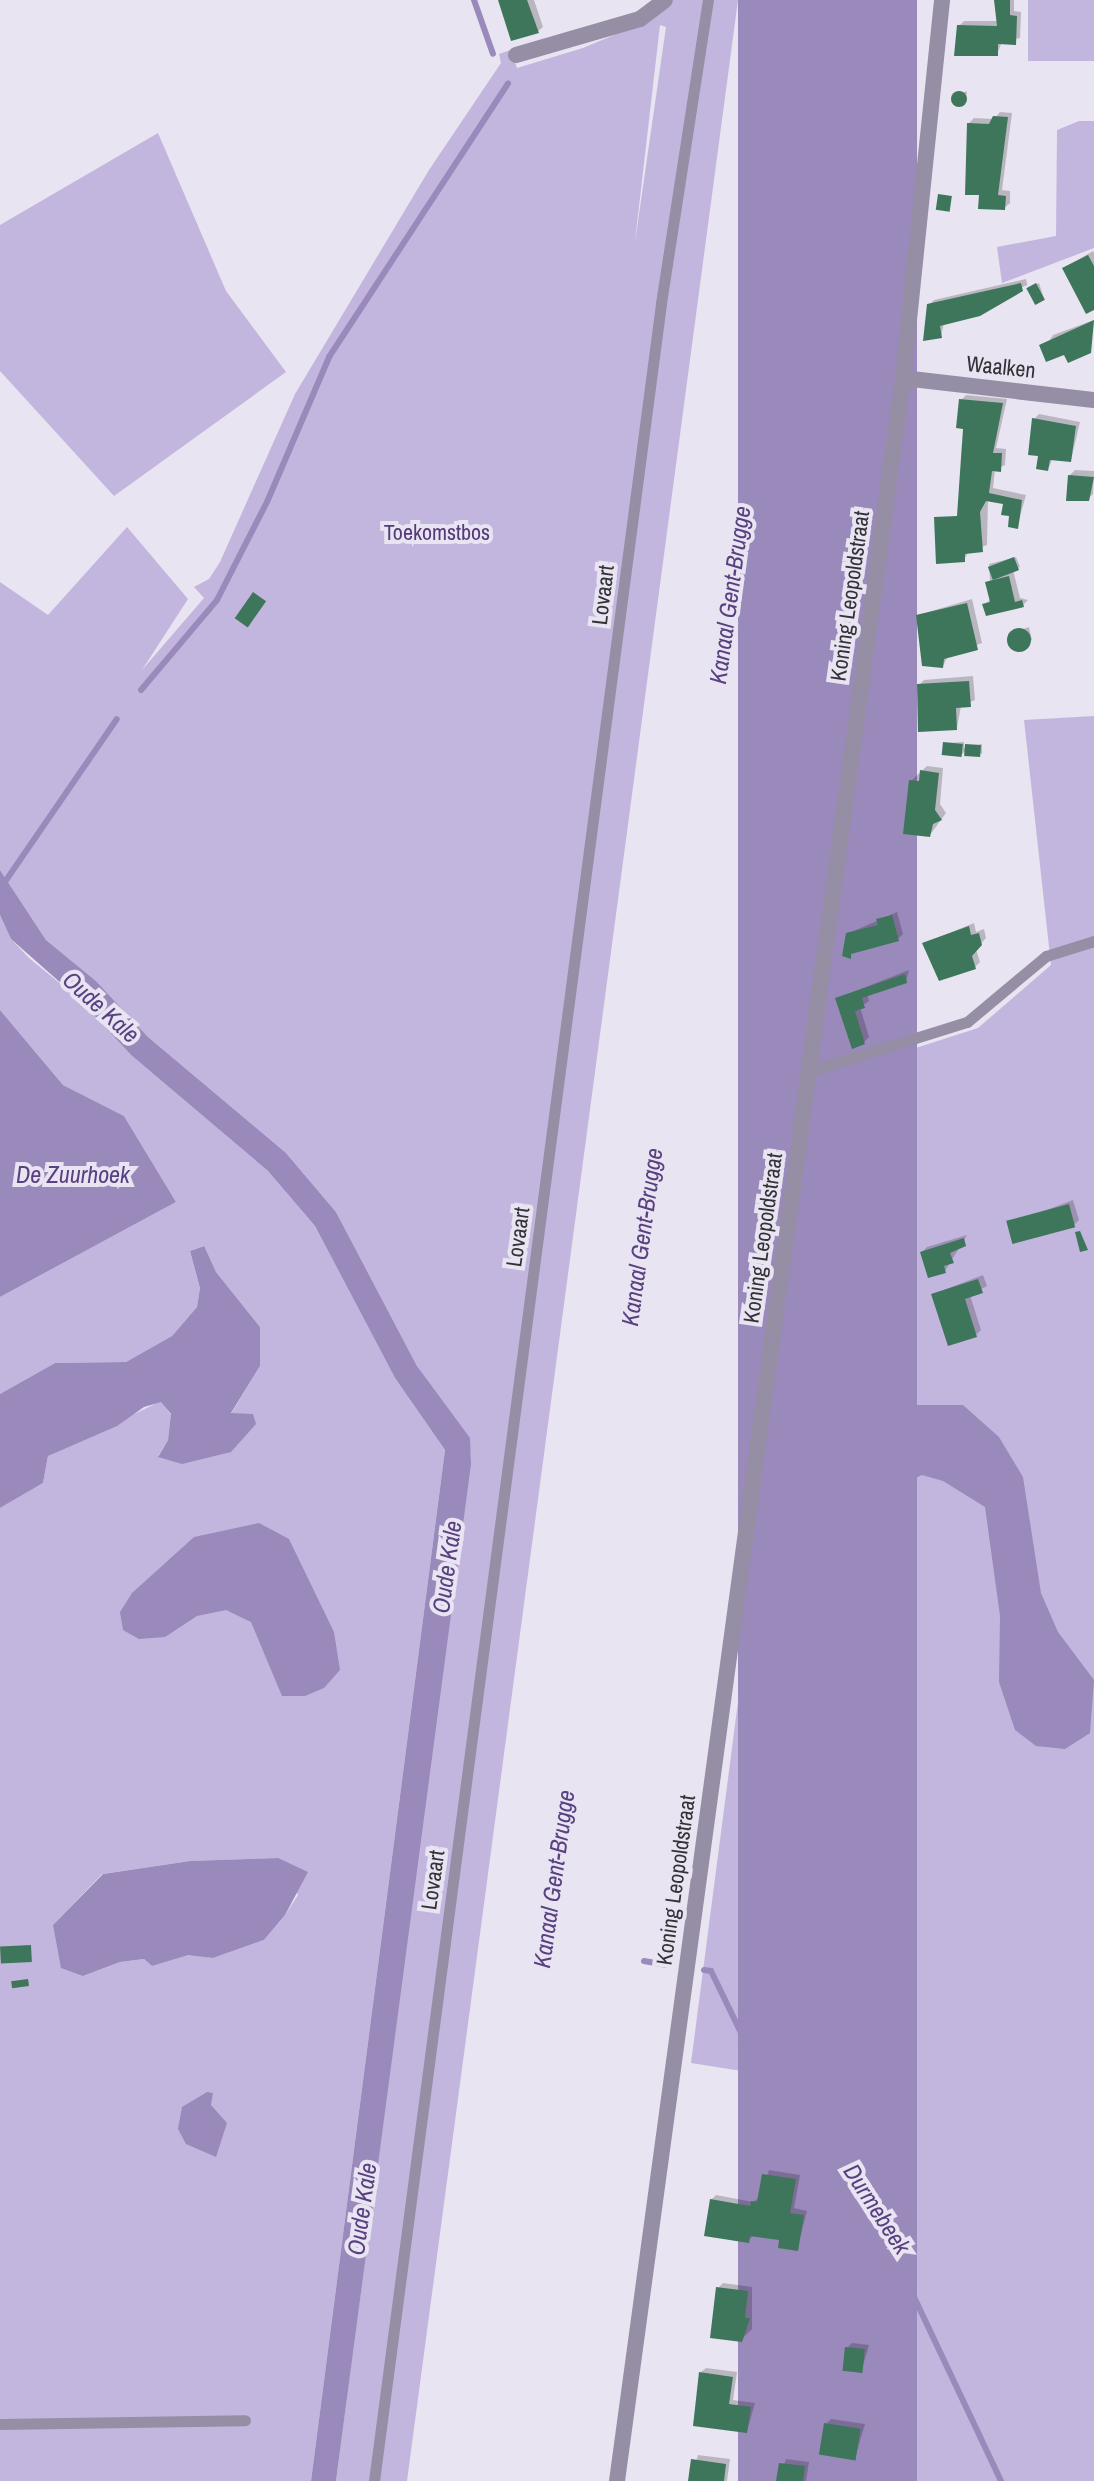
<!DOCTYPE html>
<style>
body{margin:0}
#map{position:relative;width:1094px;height:2481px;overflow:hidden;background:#e8e4f1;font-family:"Archivo Narrow",sans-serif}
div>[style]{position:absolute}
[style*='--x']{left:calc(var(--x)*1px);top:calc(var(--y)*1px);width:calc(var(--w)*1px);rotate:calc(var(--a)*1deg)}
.green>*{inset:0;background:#c3b6de;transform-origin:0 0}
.water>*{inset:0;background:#9a89bb;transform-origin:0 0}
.shadow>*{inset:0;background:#0003}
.stream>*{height:6px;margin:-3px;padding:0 3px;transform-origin:3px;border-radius:3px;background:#9a89bb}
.building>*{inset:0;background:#3d765a;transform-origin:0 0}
.round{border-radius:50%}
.service>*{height:11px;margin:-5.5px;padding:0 5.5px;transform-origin:5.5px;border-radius:5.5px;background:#968ea5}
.minor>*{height:16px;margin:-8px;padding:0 8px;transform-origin:8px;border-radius:8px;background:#968ea5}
.tertiary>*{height:16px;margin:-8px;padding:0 8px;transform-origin:8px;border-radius:8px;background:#968ea5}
span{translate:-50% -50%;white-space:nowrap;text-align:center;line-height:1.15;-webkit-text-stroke:8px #e8e4f1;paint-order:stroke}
.street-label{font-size:22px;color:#343237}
.park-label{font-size:22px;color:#533a79}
.water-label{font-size:24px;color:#594080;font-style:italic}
</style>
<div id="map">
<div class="green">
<div style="clip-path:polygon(evenodd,665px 0,738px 0,407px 2481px,336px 2481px,471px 1454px,417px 1366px,336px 1212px,286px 1153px,148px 1037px,96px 981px,46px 940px,0 870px,0 582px,48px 615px,127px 527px,188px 599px,142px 670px,204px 598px,194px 587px,209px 579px,220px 562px,295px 394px,429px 170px,501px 63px,499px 54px,511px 50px,517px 68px,583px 48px,626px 30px,665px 0,660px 25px,666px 27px,635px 242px,635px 241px,660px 25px)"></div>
<div style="left:1028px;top:0;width:66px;height:61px"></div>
<div style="clip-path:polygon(1079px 121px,1094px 121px,1094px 248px,1002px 283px,997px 247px,1056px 236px,1057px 130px)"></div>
<div style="clip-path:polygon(158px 133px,226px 291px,286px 372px,114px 496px,0 371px,0 225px)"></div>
<div style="clip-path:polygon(1094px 716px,1094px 2481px,859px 2481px,896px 2233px,812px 2223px,824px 2154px,765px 2146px,773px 2076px,691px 2063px,819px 1079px,978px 1028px,1051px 965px,1024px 720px)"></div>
<div style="clip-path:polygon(evenodd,0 915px,11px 939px,29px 958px,79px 999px,131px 1055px,268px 1171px,315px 1226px,395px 1378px,445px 1450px,311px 2481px,0 2481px,0 1508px,43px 1483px,48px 1456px,161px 1401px,171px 1415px,168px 1440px,158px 1456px,231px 1414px,260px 1366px,260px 1327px,216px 1272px,203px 1246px,190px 1251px,200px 1288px,197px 1307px,172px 1336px,126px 1362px,55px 1363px,0 1394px,0 1297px,176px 1202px,124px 1116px,63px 1085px,0 1010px,0 915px,278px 1858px,298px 1895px,285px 1915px,264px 1940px,213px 1958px,188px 1954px,152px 1966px,144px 1959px,120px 1962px,83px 1976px,53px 1925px,102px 1874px,190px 1861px,278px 1858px)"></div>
</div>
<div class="water">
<div style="left:738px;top:0;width:179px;height:2503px"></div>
<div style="clip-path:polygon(0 870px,46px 940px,96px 981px,148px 1037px,286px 1153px,336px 1212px,417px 1366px,470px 1438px,471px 1464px,336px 2481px,311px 2481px,445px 1450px,395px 1378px,315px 1226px,268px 1171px,131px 1055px,79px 999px,11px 939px,0 915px)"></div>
<div style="clip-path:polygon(0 1010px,63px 1085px,124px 1116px,176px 1202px,0 1297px)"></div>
<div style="clip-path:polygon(204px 1246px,216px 1272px,260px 1327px,260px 1366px,231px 1413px,253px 1414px,256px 1424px,231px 1452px,182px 1464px,158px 1457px,168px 1440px,171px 1414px,161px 1402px,144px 1407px,117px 1426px,48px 1456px,43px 1483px,0 1508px,0 1394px,55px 1363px,126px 1362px,172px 1336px,197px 1307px,200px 1288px,190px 1251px)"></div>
<div style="clip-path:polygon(916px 1405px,963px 1405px,999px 1437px,1023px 1477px,1041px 1593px,1058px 1632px,1094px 1680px,1090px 1733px,1065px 1749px,1036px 1746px,1015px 1730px,999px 1682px,1000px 1616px,985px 1507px,943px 1481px,922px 1475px,897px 1486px,881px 1528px,861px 1550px,806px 1543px,806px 1509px,832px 1454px,872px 1415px)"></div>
<div style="clip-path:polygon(259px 1523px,289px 1539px,334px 1632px,340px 1670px,324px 1688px,305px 1696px,282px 1696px,251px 1622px,226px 1610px,197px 1616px,165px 1637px,139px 1639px,123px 1630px,120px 1612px,132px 1593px,194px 1537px)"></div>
<div style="clip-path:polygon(278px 1858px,308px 1872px,285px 1915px,264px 1940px,213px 1958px,188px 1955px,152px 1966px,144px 1959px,120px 1962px,83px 1976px,61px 1968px,53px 1925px,103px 1874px,190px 1861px)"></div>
<div style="clip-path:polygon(207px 2092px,213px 2093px,211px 2105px,227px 2123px,216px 2157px,186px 2144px,178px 2129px,182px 2107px)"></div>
</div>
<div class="shadow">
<div style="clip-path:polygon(501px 0,534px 0,543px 27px,538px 31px)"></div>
<div style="clip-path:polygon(997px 0,1014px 0,1014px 11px,1021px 12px,1020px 38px,1002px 42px,997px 54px,959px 26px,964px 21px,998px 21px)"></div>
<div style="clip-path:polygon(967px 91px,965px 103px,951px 102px,954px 96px)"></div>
<div style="clip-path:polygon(1000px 112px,1012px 113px,1002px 190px,1010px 191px,1010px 203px,1004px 208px,981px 194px,969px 123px,974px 118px,994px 119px)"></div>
<div style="clip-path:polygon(1093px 251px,1094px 253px,1094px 308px,1064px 268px)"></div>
<div style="clip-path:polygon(1026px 279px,1028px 288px,1039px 283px,1044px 299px,1035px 303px,1027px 285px,944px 323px,941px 336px,929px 305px,934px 300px)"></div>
<div style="clip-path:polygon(1094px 320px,1090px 351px,1049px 341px,1053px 335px)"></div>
<div style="clip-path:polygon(966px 395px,1007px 399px,996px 448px,1006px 449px,1005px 465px,995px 470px,993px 488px,1026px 495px,1017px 527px,1005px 502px,988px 499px,987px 545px,969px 551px,964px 560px,936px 522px,960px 515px,966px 427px,961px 400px)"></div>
<div style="clip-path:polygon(1039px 414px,1080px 422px,1071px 460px,1053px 458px,1048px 469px,1040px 455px,1034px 419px)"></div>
<div style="clip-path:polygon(1075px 470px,1094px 471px,1093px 494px,1088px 499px,1070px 475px)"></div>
<div style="clip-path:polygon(1016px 557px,1020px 567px,1013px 570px,1020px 598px,1028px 600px,1023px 605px,984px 605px,991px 599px,989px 564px)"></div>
<div style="clip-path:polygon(972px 599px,982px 643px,948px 656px,943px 666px,918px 615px)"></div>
<div style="clip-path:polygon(1029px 627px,1032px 640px,1012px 650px,1008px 634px)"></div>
<div style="clip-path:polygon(973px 676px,975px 700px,961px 706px,957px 728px,919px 685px,924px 680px)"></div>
<div style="clip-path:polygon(964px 742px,964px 748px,982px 744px,982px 754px,967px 750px,961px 755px,945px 743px)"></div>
<div style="clip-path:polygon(927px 766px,943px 768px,940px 804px,946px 813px,930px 835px,911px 781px)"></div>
<div style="clip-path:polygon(897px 912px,903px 934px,898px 939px,847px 934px)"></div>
<div style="clip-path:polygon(974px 923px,976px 932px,984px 929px,986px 938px,976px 949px,980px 962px,975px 967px,925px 943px)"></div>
<div style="clip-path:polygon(909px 970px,906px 982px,867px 994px,869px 1001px,860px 1007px,869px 1037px,864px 1042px,838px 998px)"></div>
<div style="clip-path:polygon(1073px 1200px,1079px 1220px,1074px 1225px,1009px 1224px)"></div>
<div style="clip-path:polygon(967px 1235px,945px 1271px,922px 1252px,927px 1247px)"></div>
<div style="clip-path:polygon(983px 1275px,987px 1286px,970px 1295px,981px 1330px,976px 1335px,933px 1294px)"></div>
<div style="clip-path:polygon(769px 2170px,800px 2175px,794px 2208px,807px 2211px,797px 2249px,781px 2239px,753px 2236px,748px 2241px,711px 2200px,716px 2195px,753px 2202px,760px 2197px)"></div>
<div style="clip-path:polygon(723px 2283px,752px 2287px,752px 2329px,741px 2340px,718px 2288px)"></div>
<div style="clip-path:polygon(852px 2343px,869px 2345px,861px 2372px,847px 2348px)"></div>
<div style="clip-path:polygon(706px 2368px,737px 2372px,733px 2400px,755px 2403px,747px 2431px,701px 2372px)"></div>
<div style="clip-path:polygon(831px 2419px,865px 2424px,855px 2458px,826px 2424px)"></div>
<div style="clip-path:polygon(698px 2455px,730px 2459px,727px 2481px,690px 2481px)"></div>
<div style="clip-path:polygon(786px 2459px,809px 2462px,806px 2481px,778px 2481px)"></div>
</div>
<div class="stream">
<div style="--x:474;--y:0;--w:57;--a:70.6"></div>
<div style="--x:141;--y:690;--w:118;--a:-49.8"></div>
<div style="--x:217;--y:600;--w:110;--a:-63"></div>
<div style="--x:267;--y:502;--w:158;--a:-66.8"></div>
<div style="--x:329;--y:357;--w:327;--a:-56.8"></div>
<div style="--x:0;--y:889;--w:206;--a:-55.5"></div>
<div style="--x:644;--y:1961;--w:23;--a:10"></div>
<div style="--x:704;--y:1970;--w:7;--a:8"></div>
<div style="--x:711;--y:1971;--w:80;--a:64.1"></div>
<div style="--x:746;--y:2043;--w:307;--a:56.6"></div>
<div style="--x:915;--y:2299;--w:201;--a:64.7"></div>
</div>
<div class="building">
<div style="clip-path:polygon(498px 0,527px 0,539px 33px,511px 41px)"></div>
<div style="clip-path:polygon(994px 0,1010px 0,1010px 15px,1017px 16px,1016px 45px,998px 44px,998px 56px,954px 56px,957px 25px,997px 26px)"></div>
<div class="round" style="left:951px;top:91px;width:16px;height:16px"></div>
<div style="clip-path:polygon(993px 116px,1008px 117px,998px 195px,1006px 196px,1005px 210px,978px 209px,979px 195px,965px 195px,967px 123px,989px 124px)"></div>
<div style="left:938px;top:194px;width:14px;height:16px;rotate:8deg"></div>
<div style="clip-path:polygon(1088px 255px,1094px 266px,1094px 310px,1086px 314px,1062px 268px)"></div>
<div style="clip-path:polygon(1021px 283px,1023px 291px,980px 316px,940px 326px,942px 338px,923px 341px,927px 304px)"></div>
<div style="left:1036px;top:283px;width:19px;height:11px;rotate:62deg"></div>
<div style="clip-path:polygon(1094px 320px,1091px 353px,1068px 363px,1064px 355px,1046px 362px,1039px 345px)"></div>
<div style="clip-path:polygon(988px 364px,1003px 367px,1002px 376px,986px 374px)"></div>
<div style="clip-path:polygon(959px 399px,1003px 403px,993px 453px,1002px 453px,1001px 472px,992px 471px,989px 493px,1022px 500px,1020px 516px,1018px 529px,1008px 527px,1009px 516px,1001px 515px,1003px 504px,986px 501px,980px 512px,983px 552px,965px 554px,965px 562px,936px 564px,934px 517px,957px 516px,963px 429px,956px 428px)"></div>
<div style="clip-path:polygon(1032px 418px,1076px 426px,1071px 462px,1050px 460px,1048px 471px,1036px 469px,1038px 456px,1028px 455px)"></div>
<div style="clip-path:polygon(1068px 475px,1094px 477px,1089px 501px,1066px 501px)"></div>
<div style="left:1014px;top:557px;width:14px;height:28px;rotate:69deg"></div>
<div style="clip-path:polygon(1009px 576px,1015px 602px,1022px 600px,1024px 607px,986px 616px,982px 604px,990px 602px,985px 582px)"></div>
<div style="left:253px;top:592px;width:16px;height:32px;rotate:35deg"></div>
<div style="clip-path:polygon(967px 603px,978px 650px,944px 659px,943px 668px,922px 666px,916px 615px)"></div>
<div class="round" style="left:1007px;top:628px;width:24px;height:24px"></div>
<div style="clip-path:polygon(969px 681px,971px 707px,956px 708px,957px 730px,918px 732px,917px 684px)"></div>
<div style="left:943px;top:742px;width:20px;height:13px;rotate:6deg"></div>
<div style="left:965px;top:744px;width:16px;height:12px;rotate:4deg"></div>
<div style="clip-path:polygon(920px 770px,939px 773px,935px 810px,942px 820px,933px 824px,930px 837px,903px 834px,909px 780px,919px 781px)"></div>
<div style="clip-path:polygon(892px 915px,899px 941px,851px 954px,851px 959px,842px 956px,846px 933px,878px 925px,876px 919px)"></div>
<div style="clip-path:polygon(969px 926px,971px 935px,979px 933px,982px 945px,972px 956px,976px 969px,939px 981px,922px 943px)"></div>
<div style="clip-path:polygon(905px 974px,907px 983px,862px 998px,865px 1008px,855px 1011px,865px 1044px,852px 1049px,835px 998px)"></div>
<div style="left:1069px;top:1204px;width:24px;height:65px;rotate:75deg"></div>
<div style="clip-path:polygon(1080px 1231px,1088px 1250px,1080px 1252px,1075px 1232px)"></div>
<div style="clip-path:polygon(964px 1238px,966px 1246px,950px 1253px,954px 1263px,944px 1266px,946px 1273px,928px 1278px,920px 1252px)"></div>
<div style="clip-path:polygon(978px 1279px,983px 1293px,965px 1299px,977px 1337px,948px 1346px,931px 1294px)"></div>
<div style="left:31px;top:1945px;width:17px;height:31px;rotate:87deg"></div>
<div style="left:28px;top:1979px;width:7px;height:17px;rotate:82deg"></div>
<div style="clip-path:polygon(762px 2174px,796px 2179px,790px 2213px,804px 2215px,798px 2251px,778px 2248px,779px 2240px,750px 2236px,749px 2243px,704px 2236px,710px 2199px,750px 2206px,751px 2201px,757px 2202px)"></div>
<div style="clip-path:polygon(716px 2287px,748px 2291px,745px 2318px,750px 2318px,742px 2342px,710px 2338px)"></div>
<div style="left:845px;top:2347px;width:20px;height:24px;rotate:6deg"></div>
<div style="clip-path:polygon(699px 2372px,733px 2377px,729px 2404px,751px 2407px,747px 2433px,693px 2426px)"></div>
<div style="left:824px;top:2423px;width:37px;height:32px;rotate:9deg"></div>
<div style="clip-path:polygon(691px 2459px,726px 2464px,724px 2481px,688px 2481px)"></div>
<div style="clip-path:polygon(779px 2463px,805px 2466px,803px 2481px,776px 2481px)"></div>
</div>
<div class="service">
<div style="--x:807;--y:1072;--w:168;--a:-17.4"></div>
<div style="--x:967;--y:1022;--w:103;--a:-39.9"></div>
<div style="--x:1046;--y:956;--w:50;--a:-17.4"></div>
<div style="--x:0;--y:2424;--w:245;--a:-0.9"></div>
<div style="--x:374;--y:2481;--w:2197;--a:-82.49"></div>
<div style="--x:661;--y:303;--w:307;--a:-81.2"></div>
</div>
<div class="minor">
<div style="--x:516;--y:55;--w:129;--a:-16.2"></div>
<div style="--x:640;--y:19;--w:31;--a:-37"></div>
<div style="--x:903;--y:378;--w:192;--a:6.6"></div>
</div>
<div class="tertiary">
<div style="--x:617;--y:2481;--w:2122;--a:-82.26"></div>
<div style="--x:903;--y:378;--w:380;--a:-84.1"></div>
</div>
<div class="street-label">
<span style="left:1001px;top:367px;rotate:6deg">Waalken</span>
<span style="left:603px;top:595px;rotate:-83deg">Lovaart</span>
<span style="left:850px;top:596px;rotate:-82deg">Koning Leopoldstraat</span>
<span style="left:518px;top:1237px;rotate:-82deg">Lovaart</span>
<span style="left:763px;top:1238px;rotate:-82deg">Koning Leopoldstraat</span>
<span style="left:433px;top:1880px;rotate:-82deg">Lovaart</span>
<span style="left:676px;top:1880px;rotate:-82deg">Koning Leopoldstraat</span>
</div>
<div class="park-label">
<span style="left:437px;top:533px">Toekomstbos</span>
</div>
<div class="water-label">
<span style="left:730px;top:595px;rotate:-82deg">Kanaal Gent-Brugge</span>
<span style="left:101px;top:1007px;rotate:42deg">Oude Kale</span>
<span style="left:73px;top:1175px">De Zuurhoek</span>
<span style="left:642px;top:1237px;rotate:-82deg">Kanaal Gent-Brugge</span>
<span style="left:447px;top:1567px;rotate:-82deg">Oude Kale</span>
<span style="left:554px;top:1879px;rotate:-82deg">Kanaal Gent-Brugge</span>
<span style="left:362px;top:2209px;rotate:-82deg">Oude Kale</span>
<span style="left:877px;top:2209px;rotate:57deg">Durmebeek</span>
</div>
</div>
